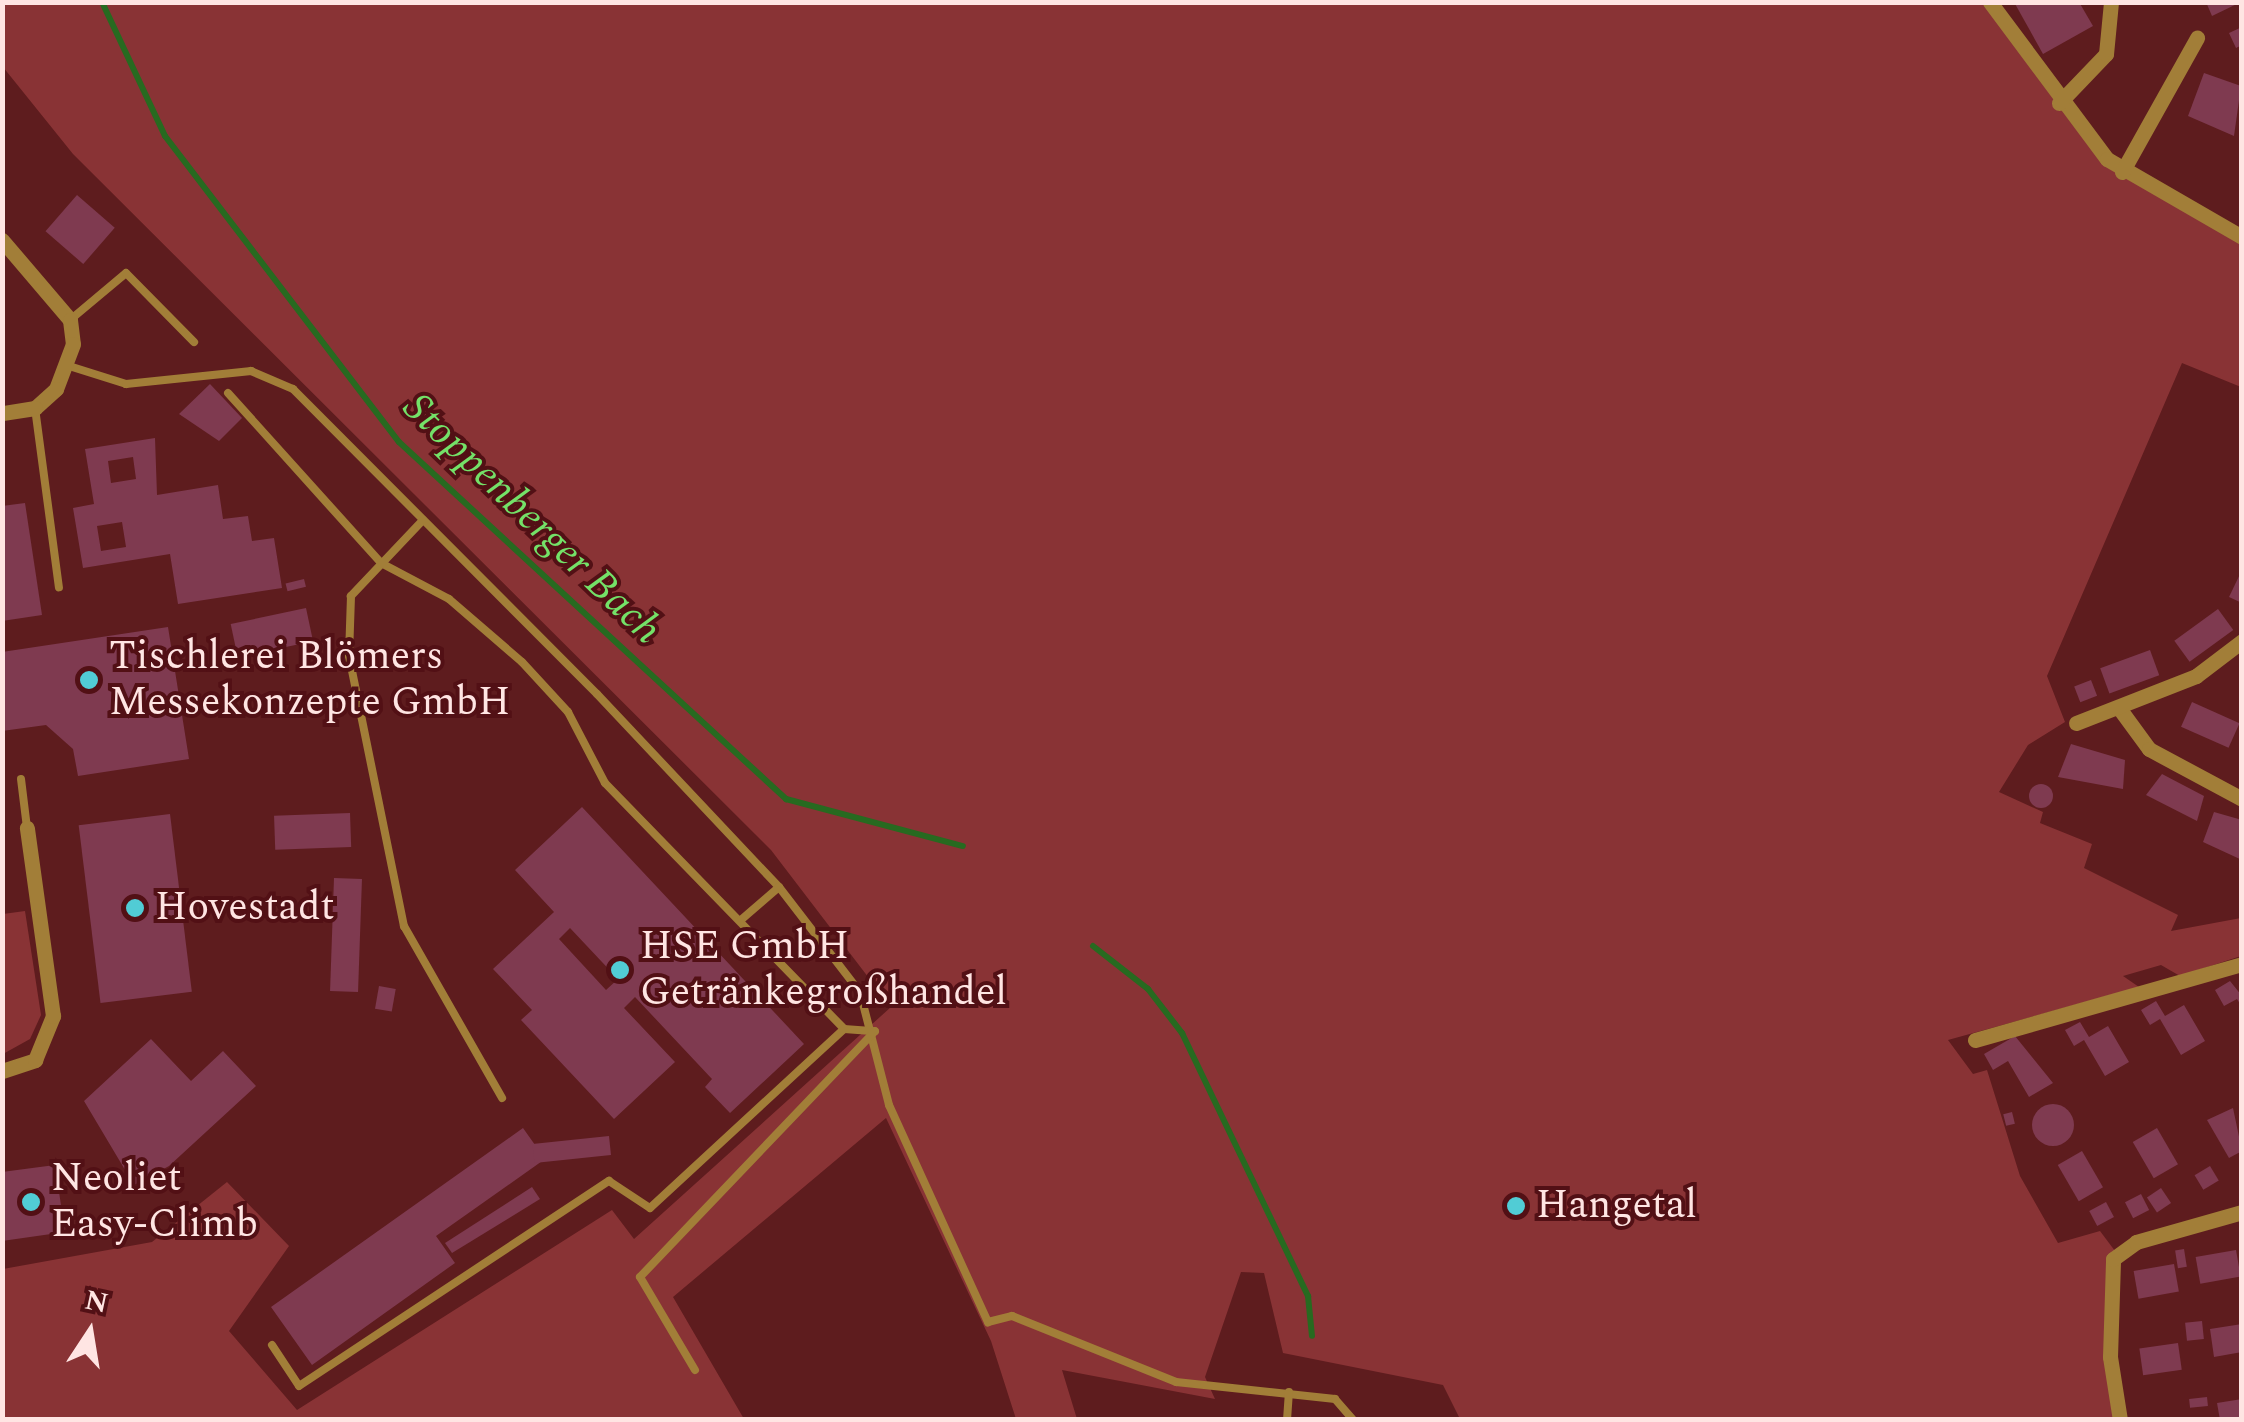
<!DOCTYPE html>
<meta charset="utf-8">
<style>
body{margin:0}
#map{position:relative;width:2244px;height:1422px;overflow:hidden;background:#5e1c1e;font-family:Spectral,serif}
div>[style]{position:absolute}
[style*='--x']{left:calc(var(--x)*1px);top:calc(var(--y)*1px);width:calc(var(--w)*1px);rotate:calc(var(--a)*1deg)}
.green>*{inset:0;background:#893335}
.stream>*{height:6px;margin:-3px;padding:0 3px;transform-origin:3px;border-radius:3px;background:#276a20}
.building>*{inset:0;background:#7f3a50;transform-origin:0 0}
.round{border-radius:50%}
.lane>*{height:8px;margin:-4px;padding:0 4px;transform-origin:4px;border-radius:4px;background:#a27e38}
.street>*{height:15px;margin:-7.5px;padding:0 7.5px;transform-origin:7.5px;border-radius:7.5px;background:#a27e38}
.dots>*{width:28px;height:28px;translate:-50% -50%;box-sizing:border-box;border:5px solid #521015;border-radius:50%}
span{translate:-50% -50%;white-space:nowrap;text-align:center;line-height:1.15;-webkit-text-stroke:8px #521015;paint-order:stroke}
.poi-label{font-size:40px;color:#ffe5e3}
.left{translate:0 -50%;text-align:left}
.water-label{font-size:42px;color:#74e168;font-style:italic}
.frame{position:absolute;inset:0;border:5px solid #ffe5e3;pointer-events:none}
.north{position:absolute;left:40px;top:1282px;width:100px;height:100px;-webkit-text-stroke:8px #521015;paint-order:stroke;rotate:12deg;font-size:28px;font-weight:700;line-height:40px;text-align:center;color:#ffe5e3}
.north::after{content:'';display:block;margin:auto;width:35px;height:45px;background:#ffe5e3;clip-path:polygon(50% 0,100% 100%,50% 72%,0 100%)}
</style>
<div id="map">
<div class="green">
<div style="clip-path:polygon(3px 3px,1987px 3px,2115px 172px,2241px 242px,2241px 387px,2182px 363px,2047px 676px,2065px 722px,2028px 745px,1999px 792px,2043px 812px,2040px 823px,2092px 844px,2084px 868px,2178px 915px,2171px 931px,2241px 918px,2241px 956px,2180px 976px,2161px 965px,2123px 976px,2139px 987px,1948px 1040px,1973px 1074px,1987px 1070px,2020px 1176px,2058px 1243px,2100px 1231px,2115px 1251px,2118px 1419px,1460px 1419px,1443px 1385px,1283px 1353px,1264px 1273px,1241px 1272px,1205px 1377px,1215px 1399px,1062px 1370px,1077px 1419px,1016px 1419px,991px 1341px,886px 1118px,673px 1297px,744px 1419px,3px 1420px,3px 1269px,152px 1242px,227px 1182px,289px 1246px,229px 1331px,297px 1410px,612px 1210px,634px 1239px,891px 1007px,771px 850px,73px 154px,3px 67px)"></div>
<div style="clip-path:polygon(25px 911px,41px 1015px,30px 1039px,3px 1054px,3px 914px)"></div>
</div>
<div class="stream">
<div style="--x:102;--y:2;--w:148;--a:64.8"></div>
<div style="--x:165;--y:136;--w:385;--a:52.6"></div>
<div style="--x:399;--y:442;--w:527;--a:42.69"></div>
<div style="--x:786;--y:799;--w:183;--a:14.9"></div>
<div style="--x:1093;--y:946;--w:70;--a:38"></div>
<div style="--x:1148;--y:989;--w:56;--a:52.3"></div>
<div style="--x:1182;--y:1033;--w:292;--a:64.4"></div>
<div style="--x:1308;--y:1296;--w:40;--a:84.3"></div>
</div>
<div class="building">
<div style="clip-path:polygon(2014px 2px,2079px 2px,2093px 26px,2043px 54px)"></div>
<div style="clip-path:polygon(2206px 2px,2241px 2px,2212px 16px)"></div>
<div style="clip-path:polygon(2242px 27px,2242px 45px,2236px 48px,2229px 33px)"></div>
<div style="clip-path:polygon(2204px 73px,2241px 86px,2234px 136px,2188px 116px)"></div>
<div style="left:77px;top:195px;width:50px;height:48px;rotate:41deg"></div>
<div style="clip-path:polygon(210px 384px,242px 418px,219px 441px,179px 414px)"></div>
<div style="clip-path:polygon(evenodd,155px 438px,157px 495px,218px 485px,223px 519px,248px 516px,252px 541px,274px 538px,282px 588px,178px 604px,170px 554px,83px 568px,73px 508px,94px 504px,85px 449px,155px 438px,133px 457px,136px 479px,111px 483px,108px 461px,133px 457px,155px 438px,122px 522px,126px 547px,101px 551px,97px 526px,122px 522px)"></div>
<div style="clip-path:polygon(25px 503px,42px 615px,2px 621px,2px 506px)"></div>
<div style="clip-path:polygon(2242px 570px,2242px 603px,2229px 597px)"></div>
<div style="left:304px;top:579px;width:8px;height:19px;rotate:76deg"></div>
<div style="left:306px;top:608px;width:34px;height:77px;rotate:78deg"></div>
<div style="left:2218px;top:609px;width:26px;height:54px;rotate:54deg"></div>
<div style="clip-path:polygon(168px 627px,189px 759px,78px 776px,73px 749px,46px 725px,2px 731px,2px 652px)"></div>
<div style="left:2150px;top:650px;width:27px;height:53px;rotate:70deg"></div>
<div style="left:2091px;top:680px;width:17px;height:18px;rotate:69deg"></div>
<div style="left:2192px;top:702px;width:52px;height:27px;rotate:24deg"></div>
<div style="clip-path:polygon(2071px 744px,2125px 760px,2123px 789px,2058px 777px)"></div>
<div style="clip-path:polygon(2162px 774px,2204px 796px,2197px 821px,2146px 795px)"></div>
<div class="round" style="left:2029px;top:784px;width:24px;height:24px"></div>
<div style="clip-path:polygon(evenodd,582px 807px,804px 1044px,730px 1113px,705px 1087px,712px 1079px,635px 997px,624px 1008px,675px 1062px,614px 1119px,521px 1020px,532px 1010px,493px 969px,554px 912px,515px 870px,582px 807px,570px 928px,618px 979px,606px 990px,559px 939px,570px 928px)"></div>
<div style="clip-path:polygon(2214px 812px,2242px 820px,2242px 860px,2203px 842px)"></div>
<div style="left:350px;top:813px;width:34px;height:76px;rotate:88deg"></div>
<div style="left:170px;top:814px;width:179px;height:92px;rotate:83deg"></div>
<div style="left:334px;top:878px;width:28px;height:113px;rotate:2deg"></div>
<div style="clip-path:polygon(2230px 981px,2242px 996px,2242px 1007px,2237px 999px,2224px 1006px,2215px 990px)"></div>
<div style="left:379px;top:986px;width:17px;height:23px;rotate:10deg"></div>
<div style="clip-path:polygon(2156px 1001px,2165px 1016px,2184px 1005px,2205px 1041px,2181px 1055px,2160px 1019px,2150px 1025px,2141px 1010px)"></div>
<div style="clip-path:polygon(2080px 1022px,2089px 1037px,2108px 1026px,2129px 1062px,2105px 1076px,2084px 1040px,2074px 1046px,2065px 1030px)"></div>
<div style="clip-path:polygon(2015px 1036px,2053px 1083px,2029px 1097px,2008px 1061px,1993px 1070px,1984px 1054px)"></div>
<div style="clip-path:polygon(151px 1039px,191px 1081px,223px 1051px,256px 1086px,169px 1166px,134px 1185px,84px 1101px)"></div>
<div class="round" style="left:2032px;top:1104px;width:42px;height:42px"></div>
<div style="clip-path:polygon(2233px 1108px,2242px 1151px,2229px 1158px,2207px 1120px)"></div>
<div style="left:2012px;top:1112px;width:12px;height:9px;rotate:76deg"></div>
<div style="clip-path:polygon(523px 1128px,545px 1159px,436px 1236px,455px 1263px,312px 1365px,271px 1307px)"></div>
<div style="left:2157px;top:1128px;width:42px;height:28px;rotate:60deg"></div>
<div style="left:609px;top:1136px;width:19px;height:77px;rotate:84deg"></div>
<div style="left:2082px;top:1151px;width:42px;height:28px;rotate:60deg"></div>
<div style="clip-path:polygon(55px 1165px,65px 1232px,2px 1241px,2px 1172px)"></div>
<div style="left:2210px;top:1166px;width:17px;height:18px;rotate:59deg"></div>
<div style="clip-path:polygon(532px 1187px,540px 1199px,452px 1253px,445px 1243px)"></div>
<div style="left:2161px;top:1188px;width:18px;height:17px;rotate:56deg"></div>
<div style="left:2141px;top:1194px;width:18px;height:18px;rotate:63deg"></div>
<div style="left:2106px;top:1202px;width:17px;height:19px;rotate:62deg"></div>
<div style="left:2184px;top:1249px;width:18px;height:9px;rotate:81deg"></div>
<div style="left:2236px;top:1250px;width:27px;height:41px;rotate:80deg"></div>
<div style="left:2174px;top:1264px;width:28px;height:41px;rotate:80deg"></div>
<div style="left:2202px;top:1321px;width:18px;height:17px;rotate:84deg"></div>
<div style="clip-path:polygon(2242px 1324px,2242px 1352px,2214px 1357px,2210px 1329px)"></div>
<div style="left:2178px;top:1343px;width:27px;height:39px;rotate:82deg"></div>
<div style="left:2207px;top:1397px;width:9px;height:18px;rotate:84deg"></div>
<div style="clip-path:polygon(2242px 1399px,2242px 1420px,2220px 1420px,2217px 1403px)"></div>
</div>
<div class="lane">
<div style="--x:70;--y:320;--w:73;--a:-40"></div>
<div style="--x:126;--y:273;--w:97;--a:45.4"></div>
<div style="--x:69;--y:366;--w:60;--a:17.5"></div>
<div style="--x:126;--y:384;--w:126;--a:-5.9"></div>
<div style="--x:251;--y:371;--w:46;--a:23.2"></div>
<div style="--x:293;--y:389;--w:431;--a:45.1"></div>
<div style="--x:597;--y:694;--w:265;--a:46.7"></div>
<div style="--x:779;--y:887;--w:133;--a:52.4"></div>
<div style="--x:860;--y:992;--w:117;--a:75.6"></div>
<div style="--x:889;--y:1105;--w:239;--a:65.5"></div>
<div style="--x:988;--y:1322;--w:25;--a:-14"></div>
<div style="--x:1012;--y:1316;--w:177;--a:21.9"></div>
<div style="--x:1176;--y:1382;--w:160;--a:6.1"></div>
<div style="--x:1335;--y:1399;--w:28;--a:49"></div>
<div style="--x:228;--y:393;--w:229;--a:48"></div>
<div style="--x:381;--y:563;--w:77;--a:27.9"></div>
<div style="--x:449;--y:599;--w:96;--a:40.8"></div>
<div style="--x:522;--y:662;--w:68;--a:47.4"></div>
<div style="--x:568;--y:712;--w:80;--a:62.5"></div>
<div style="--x:605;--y:783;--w:343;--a:45.8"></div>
<div style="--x:844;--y:1029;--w:31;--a:4"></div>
<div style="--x:35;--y:408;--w:181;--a:82.4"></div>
<div style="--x:423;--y:520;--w:105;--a:133.5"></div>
<div style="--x:351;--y:596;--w:60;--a:91.9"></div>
<div style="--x:349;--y:656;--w:276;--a:78.5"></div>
<div style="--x:404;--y:926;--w:198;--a:60.3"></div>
<div style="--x:21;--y:779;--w:49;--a:83"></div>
<div style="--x:742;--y:919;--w:49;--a:-40.9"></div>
<div style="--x:272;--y:1345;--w:49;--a:56.6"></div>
<div style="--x:299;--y:1386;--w:372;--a:-33.5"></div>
<div style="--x:609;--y:1181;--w:49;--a:33.4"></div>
<div style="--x:650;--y:1208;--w:264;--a:-42.7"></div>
<div style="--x:695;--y:1370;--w:108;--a:-120.6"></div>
<div style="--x:640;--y:1277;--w:340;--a:-46.3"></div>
<div style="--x:1287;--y:1420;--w:28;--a:-86"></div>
</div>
<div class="street">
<div style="--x:1990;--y:2;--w:196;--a:53.3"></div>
<div style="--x:2107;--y:159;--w:156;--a:30"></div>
<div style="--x:2059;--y:103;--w:68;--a:-46.2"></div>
<div style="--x:2106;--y:54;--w:52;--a:-84.5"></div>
<div style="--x:2122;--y:172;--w:154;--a:-60.8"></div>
<div style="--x:2;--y:240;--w:105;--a:49.6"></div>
<div style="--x:70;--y:320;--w:24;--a:83"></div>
<div style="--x:73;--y:344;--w:48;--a:110.7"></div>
<div style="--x:56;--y:389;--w:28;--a:138"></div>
<div style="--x:35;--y:408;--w:33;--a:171"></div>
<div style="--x:2119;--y:708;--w:51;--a:53.8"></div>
<div style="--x:2149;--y:749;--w:106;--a:28.3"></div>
<div style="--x:2076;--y:723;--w:129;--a:-21.4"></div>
<div style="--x:2196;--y:676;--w:58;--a:-37.3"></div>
<div style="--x:1975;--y:1040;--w:278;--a:-15.9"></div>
<div style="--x:2;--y:1071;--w:35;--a:-18"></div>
<div style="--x:35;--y:1060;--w:48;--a:-67.8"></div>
<div style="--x:53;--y:1016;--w:190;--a:-97.9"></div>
<div style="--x:2120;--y:1420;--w:64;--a:-99"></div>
<div style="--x:2110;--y:1357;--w:98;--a:-88.2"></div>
<div style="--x:2113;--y:1259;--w:29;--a:-36"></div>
<div style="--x:2136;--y:1242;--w:110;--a:-15.8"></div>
</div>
<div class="dots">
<div style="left:89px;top:680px;background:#51ccd5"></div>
<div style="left:135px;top:908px;background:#51ccd5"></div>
<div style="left:620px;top:970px;background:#51ccd5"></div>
<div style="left:31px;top:1202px;background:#51ccd5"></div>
<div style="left:1516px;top:1206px;background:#51ccd5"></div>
</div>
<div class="poi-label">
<span class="left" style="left:109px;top:680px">Tischlerei Blömers<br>Messekonzepte GmbH</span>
<span class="left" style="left:155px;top:908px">Hovestadt</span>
<span class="left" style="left:640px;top:970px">HSE GmbH<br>Getränkegroßhandel</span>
<span class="left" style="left:51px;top:1202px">Neoliet<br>Easy-Climb</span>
<span class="left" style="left:1536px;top:1206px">Hangetal</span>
</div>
<div class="water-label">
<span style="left:532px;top:519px;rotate:44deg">Stoppenberger Bach</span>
</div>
<div class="frame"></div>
<div class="north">N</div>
</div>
